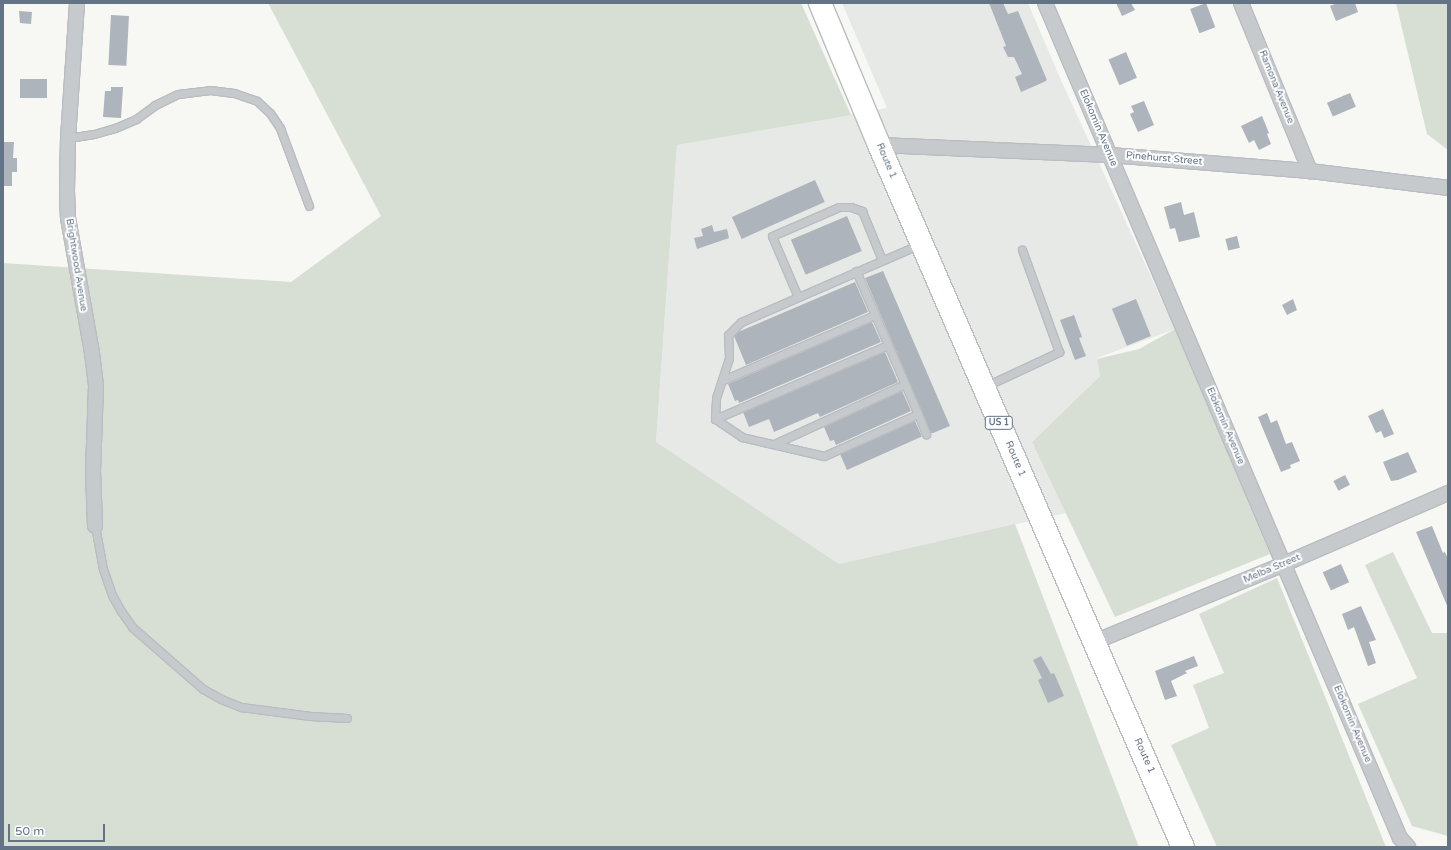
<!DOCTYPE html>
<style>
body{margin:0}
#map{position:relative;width:1451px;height:850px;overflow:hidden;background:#f7f7f3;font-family:"Varela Round",sans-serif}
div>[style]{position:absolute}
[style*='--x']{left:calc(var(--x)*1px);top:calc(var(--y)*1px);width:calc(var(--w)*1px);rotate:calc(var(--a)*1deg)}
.built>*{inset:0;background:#e7e9e7}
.green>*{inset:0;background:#d7dfd4}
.building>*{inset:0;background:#adb4bb;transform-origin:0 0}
.roads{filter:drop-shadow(1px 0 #b9bdc1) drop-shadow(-1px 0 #b9bdc1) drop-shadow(0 1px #b9bdc1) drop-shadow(0 -1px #b9bdc1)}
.service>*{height:7px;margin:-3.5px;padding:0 3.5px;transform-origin:3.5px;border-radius:3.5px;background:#c6cacd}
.minor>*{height:14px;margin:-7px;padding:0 7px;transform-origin:7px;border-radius:7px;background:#c6cacd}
.primary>*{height:22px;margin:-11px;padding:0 11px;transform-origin:11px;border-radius:11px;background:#fff}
span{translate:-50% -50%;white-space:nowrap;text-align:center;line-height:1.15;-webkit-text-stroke:4px #fff;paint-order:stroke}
.shield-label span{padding:1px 3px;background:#fff;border:1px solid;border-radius:3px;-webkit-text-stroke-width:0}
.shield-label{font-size:9px;color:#647487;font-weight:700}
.street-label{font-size:10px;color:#647487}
.frame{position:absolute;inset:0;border:4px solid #647487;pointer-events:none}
.scale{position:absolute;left:8px;top:824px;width:97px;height:18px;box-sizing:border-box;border:2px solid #647487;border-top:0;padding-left:5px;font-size:12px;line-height:14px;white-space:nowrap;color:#647487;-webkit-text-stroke:3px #fff;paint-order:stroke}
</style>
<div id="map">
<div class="built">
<div style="clip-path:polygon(842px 3px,1028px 3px,1060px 78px,1175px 329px,1097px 358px,1100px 376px,1032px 442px,1066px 513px,839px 564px,656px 443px,677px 145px,887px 108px)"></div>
</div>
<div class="green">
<div style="clip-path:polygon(268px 3px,801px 3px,851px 115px,677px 145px,656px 442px,839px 564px,1015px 524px,1139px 847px,3px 847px,3px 263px,291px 282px,381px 216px)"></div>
<div style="clip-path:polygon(1396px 3px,1448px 3px,1448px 150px,1427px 134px)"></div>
<div style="clip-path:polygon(1175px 329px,1270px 554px,1115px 617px,1032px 442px,1100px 376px,1097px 359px,1139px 349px)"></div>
<div style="clip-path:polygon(1393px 552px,1432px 633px,1448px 633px,1448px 836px,1412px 826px,1358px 704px,1417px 678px,1365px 565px)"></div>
<div style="clip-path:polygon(1277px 578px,1386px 847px,1217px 847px,1171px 745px,1209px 728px,1193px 685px,1224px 673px,1199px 614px)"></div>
</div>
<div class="building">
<div style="clip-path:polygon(989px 3px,1003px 3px,1008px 14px,1018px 11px,1047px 80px,1044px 82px,1021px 92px,1015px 77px,1022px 74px,1014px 57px,1008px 57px,1003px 47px,1006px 46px)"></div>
<div style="clip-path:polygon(1116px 3px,1131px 3px,1135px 10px,1122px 16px)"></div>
<div style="left:1206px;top:3px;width:26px;height:17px;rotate:69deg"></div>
<div style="clip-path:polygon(1337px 3px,1355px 3px,1358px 12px,1336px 21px,1330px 6px)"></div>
<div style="clip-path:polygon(19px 11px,32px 12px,31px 24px,20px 23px)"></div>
<div style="left:111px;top:15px;width:18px;height:50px;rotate:3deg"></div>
<div style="left:1126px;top:52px;width:28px;height:19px;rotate:67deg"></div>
<div style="left:20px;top:79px;width:27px;height:19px"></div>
<div style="clip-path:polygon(111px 87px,123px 87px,121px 118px,103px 117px,105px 91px,111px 91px)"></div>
<div style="left:1350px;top:93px;width:15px;height:25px;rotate:67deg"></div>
<div style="clip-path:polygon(1144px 101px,1154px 125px,1138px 132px,1130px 114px,1134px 112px,1131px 106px)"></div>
<div style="clip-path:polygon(1262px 116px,1269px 133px,1267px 134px,1271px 144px,1259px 150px,1254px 140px,1249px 143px,1241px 126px)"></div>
<div style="clip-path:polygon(3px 142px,14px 142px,13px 158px,17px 158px,17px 172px,12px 172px,12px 186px,3px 186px)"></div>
<div style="left:815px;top:180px;width:24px;height:91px;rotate:66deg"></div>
<div style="clip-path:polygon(1181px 202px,1184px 215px,1194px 212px,1200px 237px,1179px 242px,1175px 228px,1170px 229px,1164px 207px)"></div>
<div style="left:847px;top:216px;width:38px;height:61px;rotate:67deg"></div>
<div style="clip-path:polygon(712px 225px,714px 232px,727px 229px,729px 238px,697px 249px,694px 238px,703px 236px,701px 229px)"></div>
<div style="left:1237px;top:236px;width:12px;height:12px;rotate:76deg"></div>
<div style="clip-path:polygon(883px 271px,950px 426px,933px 433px,931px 433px,865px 278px)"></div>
<div style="clip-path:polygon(855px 282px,868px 312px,746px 365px,734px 336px,738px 332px)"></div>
<div style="left:1136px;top:299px;width:40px;height:26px;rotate:68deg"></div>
<div style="clip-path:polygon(1293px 299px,1297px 310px,1287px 315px,1282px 305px)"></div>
<div style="clip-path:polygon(1074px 315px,1082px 337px,1079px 338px,1086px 356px,1075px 360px,1060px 320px)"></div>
<div style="clip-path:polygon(872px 322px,881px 342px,739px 403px,738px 400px,735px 401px,728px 384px)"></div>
<div style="clip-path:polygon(885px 352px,898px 382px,820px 417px,818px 413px,774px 432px,769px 419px,749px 427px,743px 412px)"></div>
<div style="clip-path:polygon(902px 391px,911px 411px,836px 445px,834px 440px,830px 441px,824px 427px)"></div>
<div style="clip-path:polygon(1383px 409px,1394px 434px,1384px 438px,1381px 431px,1376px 433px,1368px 416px)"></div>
<div style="clip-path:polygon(1267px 413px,1271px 423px,1277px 420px,1286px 444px,1292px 442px,1300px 461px,1290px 465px,1291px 468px,1281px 472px,1258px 417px)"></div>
<div style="left:915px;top:421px;width:17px;height:82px;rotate:66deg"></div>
<div style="clip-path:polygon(1408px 452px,1417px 472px,1398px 480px,1391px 481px,1383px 462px)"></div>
<div style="left:1345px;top:475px;width:11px;height:13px;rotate:63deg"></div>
<div style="clip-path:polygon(1432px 526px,1443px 553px,1445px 552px,1448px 559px,1448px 608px,1416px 532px)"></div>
<div style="left:1341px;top:564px;width:20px;height:20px;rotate:66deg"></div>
<div style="clip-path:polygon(1361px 606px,1376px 640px,1369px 642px,1376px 663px,1368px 666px,1354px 627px,1348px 630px,1342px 614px)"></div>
<div style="clip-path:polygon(1041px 656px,1051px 674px,1054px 673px,1064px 696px,1048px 703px,1038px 680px,1042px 678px,1033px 660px)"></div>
<div style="clip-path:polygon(1194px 656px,1198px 666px,1185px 671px,1187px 673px,1171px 681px,1177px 696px,1165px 700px,1155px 671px)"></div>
</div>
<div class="roads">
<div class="service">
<div style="--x:68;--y:138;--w:26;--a:-9"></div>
<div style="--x:94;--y:134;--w:22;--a:-16"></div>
<div style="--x:115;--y:128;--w:23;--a:-23"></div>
<div style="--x:136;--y:119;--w:24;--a:-36"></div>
<div style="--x:155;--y:105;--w:25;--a:-26"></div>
<div style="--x:178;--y:94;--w:32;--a:-7"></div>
<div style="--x:210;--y:90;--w:24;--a:7"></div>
<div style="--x:234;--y:93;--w:24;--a:19"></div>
<div style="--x:257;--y:101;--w:18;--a:43"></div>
<div style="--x:270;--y:113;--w:18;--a:56"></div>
<div style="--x:280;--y:128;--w:83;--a:69.6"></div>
<div style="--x:856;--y:271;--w:156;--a:66.6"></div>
<div style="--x:918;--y:414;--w:103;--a:155.9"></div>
<div style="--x:824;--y:456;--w:84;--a:-167"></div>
<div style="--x:742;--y:437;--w:32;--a:-146"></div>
<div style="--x:715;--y:419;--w:21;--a:-87"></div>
<div style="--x:716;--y:398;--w:42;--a:-72"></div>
<div style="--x:729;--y:358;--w:23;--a:-92"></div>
<div style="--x:728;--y:335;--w:18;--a:-45"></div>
<div style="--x:741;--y:322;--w:195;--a:-23.5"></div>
<div style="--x:798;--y:297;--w:66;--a:-113.1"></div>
<div style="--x:772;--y:236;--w:73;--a:-23.4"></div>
<div style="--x:839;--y:207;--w:12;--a:0"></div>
<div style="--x:851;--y:207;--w:12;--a:20"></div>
<div style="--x:862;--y:211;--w:53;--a:67.8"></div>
<div style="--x:723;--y:380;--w:165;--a:-23.2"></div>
<div style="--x:986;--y:386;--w:81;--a:-25"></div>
<div style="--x:1059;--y:352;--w:109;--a:-109.9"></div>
<div style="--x:918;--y:414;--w:22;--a:68"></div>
<div style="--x:715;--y:419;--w:188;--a:-23.2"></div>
<div style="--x:774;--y:444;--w:144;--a:-24.6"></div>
<div style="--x:95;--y:526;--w:44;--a:79.5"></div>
<div style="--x:103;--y:569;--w:28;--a:71"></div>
<div style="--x:112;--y:595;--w:18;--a:61"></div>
<div style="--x:121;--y:611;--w:19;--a:55"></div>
<div style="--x:132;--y:627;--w:94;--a:41.1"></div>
<div style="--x:203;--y:689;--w:21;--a:29"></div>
<div style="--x:221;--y:699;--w:22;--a:22"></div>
<div style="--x:241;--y:707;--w:70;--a:7.4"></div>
<div style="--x:310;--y:716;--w:37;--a:3"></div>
</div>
<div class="minor">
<div style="--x:77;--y:3;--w:135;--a:93.8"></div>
<div style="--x:68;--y:138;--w:53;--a:91.1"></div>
<div style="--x:67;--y:191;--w:27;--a:88"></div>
<div style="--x:68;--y:218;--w:137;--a:79.9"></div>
<div style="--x:92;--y:353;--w:33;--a:83"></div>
<div style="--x:96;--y:386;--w:85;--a:92"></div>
<div style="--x:93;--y:471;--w:55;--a:87.9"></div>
<div style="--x:1045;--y:3;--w:907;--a:66.97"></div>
<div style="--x:1400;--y:838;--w:12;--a:48"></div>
<div style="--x:1241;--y:3;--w:182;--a:67.7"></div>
<div style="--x:879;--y:145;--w:231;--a:2.5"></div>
<div style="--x:1110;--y:155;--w:201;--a:4.6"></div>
<div style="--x:1310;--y:171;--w:139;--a:7"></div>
<div style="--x:1094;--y:642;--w:205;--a:-22.3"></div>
<div style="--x:1284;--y:564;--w:179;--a:-23.4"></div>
</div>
<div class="primary">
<div style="--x:820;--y:3;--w:154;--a:67.4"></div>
<div style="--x:879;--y:145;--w:765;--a:66.59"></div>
</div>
</div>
<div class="shield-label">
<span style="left:999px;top:423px">US 1</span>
</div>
<div class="street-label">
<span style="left:1276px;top:87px;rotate:68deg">Ramona Avenue</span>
<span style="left:1098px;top:128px;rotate:67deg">Elokomin Avenue</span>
<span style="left:1164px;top:159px;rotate:5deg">Pinehurst Street</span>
<span style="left:886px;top:161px;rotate:67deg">Route 1</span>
<span style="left:76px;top:265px;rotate:81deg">Brightwood Avenue</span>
<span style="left:1225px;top:426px;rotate:67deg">Elokomin Avenue</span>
<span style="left:1015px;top:459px;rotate:67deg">Route 1</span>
<span style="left:1272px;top:569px;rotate:-23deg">Melba Street</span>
<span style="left:1352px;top:724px;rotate:67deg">Elokomin Avenue</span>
<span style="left:1144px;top:756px;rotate:66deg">Route 1</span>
</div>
<div class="frame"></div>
<div class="scale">50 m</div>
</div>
